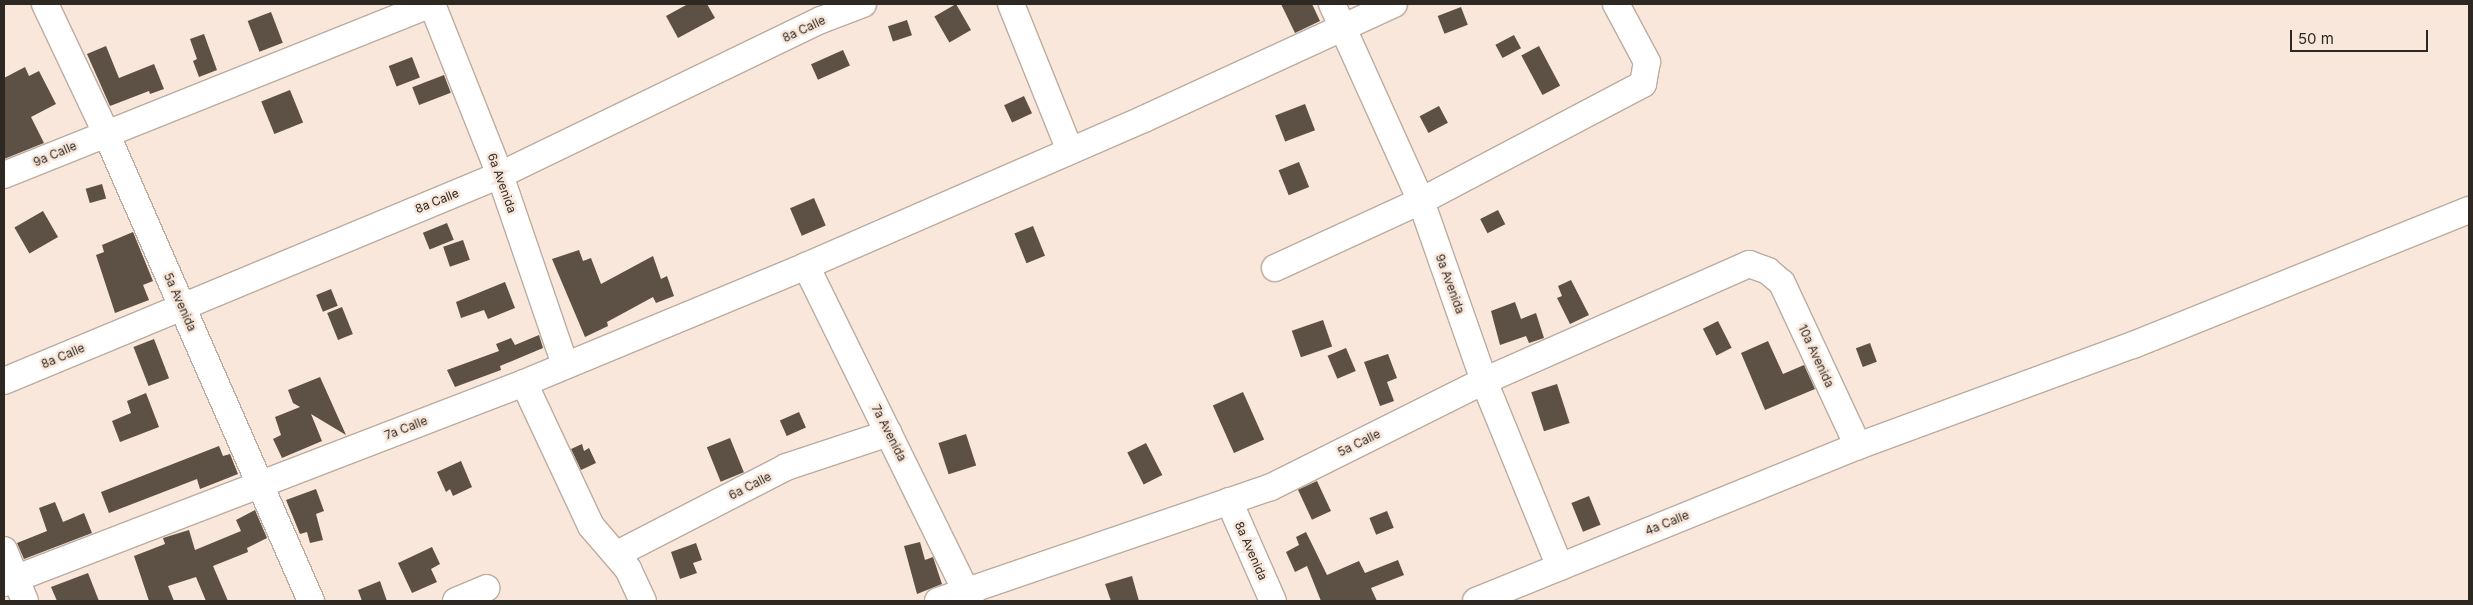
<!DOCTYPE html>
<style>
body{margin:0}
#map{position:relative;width:2473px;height:605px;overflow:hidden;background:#f8e7da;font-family:Inter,sans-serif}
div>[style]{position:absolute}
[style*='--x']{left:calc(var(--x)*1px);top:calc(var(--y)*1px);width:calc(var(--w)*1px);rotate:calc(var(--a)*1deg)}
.building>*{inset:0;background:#5d5045;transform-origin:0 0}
.roads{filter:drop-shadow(1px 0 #bcac9f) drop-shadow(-1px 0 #bcac9f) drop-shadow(0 1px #bcac9f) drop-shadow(0 -1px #bcac9f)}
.minor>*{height:26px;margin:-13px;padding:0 13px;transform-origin:13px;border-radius:13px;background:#fff}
span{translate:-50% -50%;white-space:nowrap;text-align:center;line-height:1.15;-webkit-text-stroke:5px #f8e7da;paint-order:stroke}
.street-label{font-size:12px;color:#2e2823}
.frame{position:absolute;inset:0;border:5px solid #2e2823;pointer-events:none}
.scale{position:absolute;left:2290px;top:30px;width:138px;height:22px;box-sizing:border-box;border:2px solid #2e2823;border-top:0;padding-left:6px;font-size:15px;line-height:18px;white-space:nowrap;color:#2e2823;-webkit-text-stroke:4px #f8e7da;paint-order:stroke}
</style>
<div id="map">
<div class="building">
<div style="clip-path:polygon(688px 4px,707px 4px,715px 18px,678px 38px,666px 16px)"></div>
<div style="left:956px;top:4px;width:30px;height:25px;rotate:60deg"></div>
<div style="clip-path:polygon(1281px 4px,1312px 4px,1320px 21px,1295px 33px)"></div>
<div style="left:1461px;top:7px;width:19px;height:25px;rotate:69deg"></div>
<div style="left:271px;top:12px;width:33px;height:25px;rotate:69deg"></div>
<div style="left:907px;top:20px;width:16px;height:20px;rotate:72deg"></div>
<div style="clip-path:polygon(204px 34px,217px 70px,199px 77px,193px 61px,197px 59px,190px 39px)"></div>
<div style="left:1514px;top:35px;width:15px;height:21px;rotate:62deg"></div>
<div style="clip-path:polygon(106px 46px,119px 78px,154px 64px,164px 89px,150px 94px,149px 91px,110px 106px,87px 54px)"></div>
<div style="left:1539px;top:46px;width:45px;height:20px;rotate:62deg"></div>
<div style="left:843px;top:50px;width:17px;height:35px;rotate:66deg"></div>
<div style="left:412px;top:57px;width:22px;height:25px;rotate:69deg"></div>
<div style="clip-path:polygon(25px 67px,29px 76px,39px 71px,56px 104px,31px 117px,44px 143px,4px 159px,4px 78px)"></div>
<div style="left:444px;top:75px;width:19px;height:34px;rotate:69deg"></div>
<div style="left:290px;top:90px;width:35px;height:31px;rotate:68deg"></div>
<div style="left:1024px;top:96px;width:19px;height:22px;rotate:65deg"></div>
<div style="left:1305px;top:104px;width:28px;height:32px;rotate:69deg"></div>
<div style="left:1439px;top:106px;width:19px;height:22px;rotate:62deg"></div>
<div style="left:1299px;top:162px;width:27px;height:22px;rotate:68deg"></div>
<div style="left:102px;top:184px;width:15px;height:17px;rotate:74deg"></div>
<div style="left:814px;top:198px;width:30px;height:26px;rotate:67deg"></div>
<div style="left:1498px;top:210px;width:16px;height:20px;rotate:63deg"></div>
<div style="left:43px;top:211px;width:30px;height:33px;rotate:60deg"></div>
<div style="left:447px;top:223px;width:18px;height:26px;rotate:68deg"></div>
<div style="left:1033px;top:226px;width:32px;height:20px;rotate:68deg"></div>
<div style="clip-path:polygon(133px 232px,153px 281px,143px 285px,149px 300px,115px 313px,96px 255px,104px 252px,102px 245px)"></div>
<div style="left:463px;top:240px;width:21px;height:21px;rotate:71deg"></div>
<div style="clip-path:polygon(579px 250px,583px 261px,591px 258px,601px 284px,653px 256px,661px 279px,667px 276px,674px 296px,656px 303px,653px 297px,607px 322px,608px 326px,585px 337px,552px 259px)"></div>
<div style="clip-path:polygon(1571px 280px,1589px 315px,1570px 324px,1557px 298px,1562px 296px,1558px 286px)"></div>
<div style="clip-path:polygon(505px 282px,515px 308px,488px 319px,484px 310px,461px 318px,456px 302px)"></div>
<div style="left:331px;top:289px;width:18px;height:16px;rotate:68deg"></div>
<div style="clip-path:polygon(1515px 302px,1521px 319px,1536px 313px,1544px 338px,1529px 343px,1526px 336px,1500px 345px,1491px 311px)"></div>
<div style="left:342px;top:307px;width:29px;height:16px;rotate:68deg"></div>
<div style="left:1323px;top:320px;width:28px;height:33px;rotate:71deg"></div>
<div style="left:1718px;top:321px;width:30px;height:17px;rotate:63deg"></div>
<div style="clip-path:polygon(539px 335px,543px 348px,500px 366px,501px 370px,455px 387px,447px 370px,499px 351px,496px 344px,511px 338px,515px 345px)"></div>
<div style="left:154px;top:339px;width:42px;height:22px;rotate:69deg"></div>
<div style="clip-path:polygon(1768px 341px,1783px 374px,1804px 365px,1815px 389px,1765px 410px,1741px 353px)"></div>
<div style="left:1870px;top:343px;width:20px;height:15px;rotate:70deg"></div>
<div style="left:1346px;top:348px;width:25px;height:20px;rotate:67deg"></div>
<div style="clip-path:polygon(1388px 354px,1397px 378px,1387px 382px,1394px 401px,1380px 406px,1364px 362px)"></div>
<div style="clip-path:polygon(320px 377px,346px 435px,311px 414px,322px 441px,282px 458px,273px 439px,281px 435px,275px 417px,300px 407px,293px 403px,288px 390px)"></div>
<div style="left:1557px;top:384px;width:41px;height:27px;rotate:72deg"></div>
<div style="left:1243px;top:392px;width:52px;height:33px;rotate:66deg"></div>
<div style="clip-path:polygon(146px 393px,159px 427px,120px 442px,112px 421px,131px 413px,127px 401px)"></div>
<div style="left:799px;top:412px;width:17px;height:21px;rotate:66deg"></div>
<div style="left:966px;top:434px;width:33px;height:29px;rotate:72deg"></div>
<div style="left:730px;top:438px;width:37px;height:25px;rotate:68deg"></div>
<div style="left:1146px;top:443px;width:36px;height:21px;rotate:63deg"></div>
<div style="clip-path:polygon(582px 444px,584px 451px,589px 448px,596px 463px,581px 470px,571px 449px)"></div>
<div style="clip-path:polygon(219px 446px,223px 456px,230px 454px,238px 474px,200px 489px,197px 479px,109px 513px,101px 492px)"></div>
<div style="clip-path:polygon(461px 461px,472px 487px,453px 496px,450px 489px,446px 492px,437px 472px)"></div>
<div style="left:1317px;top:481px;width:33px;height:21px;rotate:65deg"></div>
<div style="clip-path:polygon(316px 489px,324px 511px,316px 514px,323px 540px,310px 543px,307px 532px,300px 534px,286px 500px)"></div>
<div style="left:1589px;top:496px;width:31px;height:19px;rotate:68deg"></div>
<div style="clip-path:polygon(55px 502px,63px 522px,84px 513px,92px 533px,24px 559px,17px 543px,47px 531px,39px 508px)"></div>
<div style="clip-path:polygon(255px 510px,267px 538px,247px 548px,248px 552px,213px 566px,228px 601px,206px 601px,196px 577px,168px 586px,174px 601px,149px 601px,134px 556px,165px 544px,163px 538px,189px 530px,195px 550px,241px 531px,236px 520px)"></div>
<div style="left:1387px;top:511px;width:18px;height:19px;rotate:68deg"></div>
<div style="clip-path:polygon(1306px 532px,1327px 575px,1359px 561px,1365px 573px,1398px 560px,1404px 575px,1371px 588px,1377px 601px,1321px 601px,1307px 566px,1295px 572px,1286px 552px,1299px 545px,1296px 537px)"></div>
<div style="clip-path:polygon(920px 542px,925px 560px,933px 557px,942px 584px,917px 594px,904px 546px)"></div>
<div style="clip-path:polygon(696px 543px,702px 560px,693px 563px,697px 573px,680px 579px,671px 552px)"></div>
<div style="clip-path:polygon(432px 547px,440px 564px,431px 569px,437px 582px,412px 593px,398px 563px)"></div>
<div style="clip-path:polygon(88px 573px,99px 601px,57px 601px,51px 587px)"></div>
<div style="clip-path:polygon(1132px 576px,1139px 601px,1111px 601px,1105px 584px)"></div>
<div style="clip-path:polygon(380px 581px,387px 601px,362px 601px,358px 590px)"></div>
</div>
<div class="roads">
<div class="minor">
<div style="--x:45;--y:4;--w:143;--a:64.7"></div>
<div style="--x:106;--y:133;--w:511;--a:66.34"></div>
<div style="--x:1011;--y:4;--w:158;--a:68.1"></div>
<div style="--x:1332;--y:4;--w:216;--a:65.7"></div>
<div style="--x:1421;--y:201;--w:191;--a:70.7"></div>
<div style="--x:1484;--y:381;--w:201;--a:67.8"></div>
<div style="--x:4;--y:175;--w:461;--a:-21.8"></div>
<div style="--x:432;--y:4;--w:184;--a:68.3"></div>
<div style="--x:500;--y:175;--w:201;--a:71.1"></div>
<div style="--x:806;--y:266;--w:373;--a:63.8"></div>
<div style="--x:1275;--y:268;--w:161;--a:-24.7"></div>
<div style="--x:1421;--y:201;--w:251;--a:-27.8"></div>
<div style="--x:1643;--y:84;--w:22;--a:-80"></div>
<div style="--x:1647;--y:62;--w:66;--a:-118.1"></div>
<div style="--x:4;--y:381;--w:537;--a:-22.55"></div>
<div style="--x:500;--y:175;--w:356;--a:-25.8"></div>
<div style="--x:821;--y:20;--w:45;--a:-20.9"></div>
<div style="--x:524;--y:383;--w:158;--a:64.9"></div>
<div style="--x:591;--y:526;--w:57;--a:49.3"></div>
<div style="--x:628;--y:569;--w:35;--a:65"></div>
<div style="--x:1229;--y:501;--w:109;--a:66.3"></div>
<div style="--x:4;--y:550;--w:55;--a:67.6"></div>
<div style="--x:617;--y:554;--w:190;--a:-27.2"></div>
<div style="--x:786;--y:467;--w:108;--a:-18.3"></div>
<div style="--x:4;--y:583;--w:557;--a:-21.04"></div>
<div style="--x:524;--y:383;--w:305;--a:-22.5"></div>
<div style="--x:806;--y:266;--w:369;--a:-23.5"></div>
<div style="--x:1144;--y:119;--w:275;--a:-24.7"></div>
<div style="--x:456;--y:601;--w:33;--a:-23"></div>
<div style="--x:938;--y:601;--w:352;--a:-18.9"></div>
<div style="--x:1271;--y:487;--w:238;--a:-26.5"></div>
<div style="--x:1484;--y:381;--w:290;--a:-23.8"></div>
<div style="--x:1749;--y:264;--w:20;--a:20"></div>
<div style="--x:1768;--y:271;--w:18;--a:41"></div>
<div style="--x:1782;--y:283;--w:180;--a:65"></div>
<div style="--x:1476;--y:601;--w:412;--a:-22.1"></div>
<div style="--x:1858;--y:446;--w:293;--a:-20.2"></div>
<div style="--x:2133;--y:345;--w:362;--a:-21.9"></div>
</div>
</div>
<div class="street-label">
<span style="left:804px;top:29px;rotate:-25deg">8a Calle</span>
<span style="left:55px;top:154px;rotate:-23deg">9a Calle</span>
<span style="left:502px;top:183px;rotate:70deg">6a Avenida</span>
<span style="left:437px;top:201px;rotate:-22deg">8a Calle</span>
<span style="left:1450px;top:284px;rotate:70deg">9a Avenida</span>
<span style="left:180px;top:302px;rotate:66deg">5a Avenida</span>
<span style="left:63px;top:356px;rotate:-23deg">8a Calle</span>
<span style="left:1816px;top:356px;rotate:65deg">10a Avenida</span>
<span style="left:406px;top:428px;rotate:-21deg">7a Calle</span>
<span style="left:889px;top:433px;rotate:63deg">7a Avenida</span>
<span style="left:1359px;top:443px;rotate:-26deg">5a Calle</span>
<span style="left:750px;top:486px;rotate:-27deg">6a Calle</span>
<span style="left:1667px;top:523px;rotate:-22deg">4a Calle</span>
<span style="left:1251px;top:551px;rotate:66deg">8a Avenida</span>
</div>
<div class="frame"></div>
<div class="scale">50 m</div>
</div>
